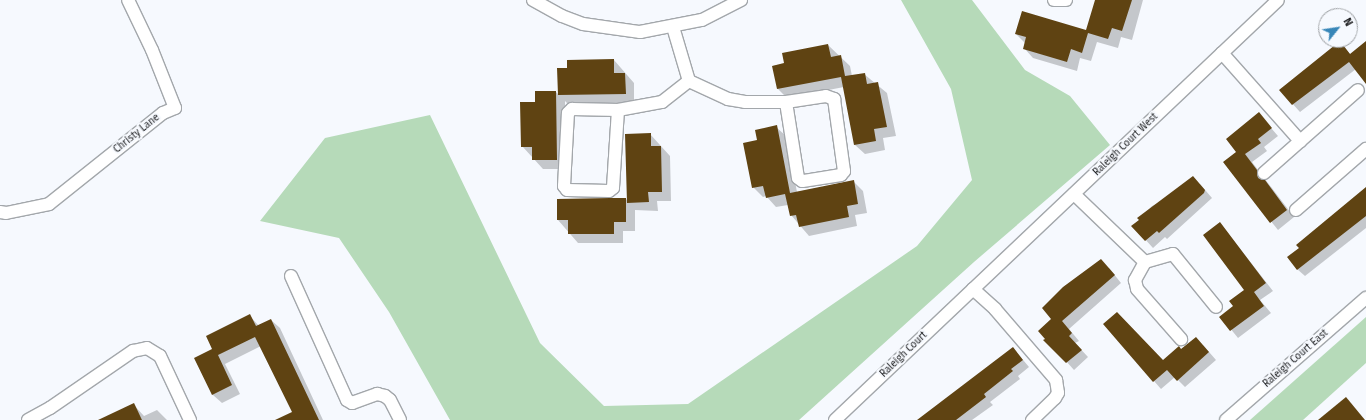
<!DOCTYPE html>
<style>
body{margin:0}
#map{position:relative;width:1366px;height:420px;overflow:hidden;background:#f6f9fe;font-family:"Fira Sans",sans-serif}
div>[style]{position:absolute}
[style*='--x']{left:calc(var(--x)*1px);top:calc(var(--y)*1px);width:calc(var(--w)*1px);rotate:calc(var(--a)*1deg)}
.green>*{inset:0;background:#b6dab9}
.shadow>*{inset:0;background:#0003}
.building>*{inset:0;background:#5f4312}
.roads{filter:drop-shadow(1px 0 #a3a7ab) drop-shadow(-1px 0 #a3a7ab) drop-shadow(0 1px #a3a7ab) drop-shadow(0 -1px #a3a7ab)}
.minor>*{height:12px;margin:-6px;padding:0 6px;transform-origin:6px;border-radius:6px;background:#fff}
span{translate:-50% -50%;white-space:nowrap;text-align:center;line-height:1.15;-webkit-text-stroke:4px #f6f9fe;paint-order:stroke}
.street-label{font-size:10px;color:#1b1c1e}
.north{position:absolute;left:1318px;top:8px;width:40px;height:40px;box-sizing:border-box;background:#f6f9fe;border:1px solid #9ea1a4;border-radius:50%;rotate:60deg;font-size:11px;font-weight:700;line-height:16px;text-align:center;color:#1b1c1e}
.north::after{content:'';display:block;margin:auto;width:14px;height:18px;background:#3786b8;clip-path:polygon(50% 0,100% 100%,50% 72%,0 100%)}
</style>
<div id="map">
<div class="green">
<div style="clip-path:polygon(901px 0,972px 0,1025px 70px,1070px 96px,1110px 145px,974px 262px,799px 420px,450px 420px,389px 312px,339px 238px,260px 221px,325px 138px,430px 115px,540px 343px,604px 406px,688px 404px,917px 246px,972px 180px,951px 89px)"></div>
<div style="clip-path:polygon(1366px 317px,1366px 363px,1303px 420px,1250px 420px)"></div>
</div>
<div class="shadow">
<div style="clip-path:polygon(1096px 0,1143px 0,1132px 40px,1121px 37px,1118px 48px,1097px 42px,1091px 61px,1080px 58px,1077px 71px,1033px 58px,1024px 48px,1025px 43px,1016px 34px,1087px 32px)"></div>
<div style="clip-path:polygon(1340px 43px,1351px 55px,1366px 48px,1366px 80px,1356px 69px,1300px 112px,1280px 90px)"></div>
<div style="clip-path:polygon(828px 45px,850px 66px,852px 76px,864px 74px,887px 93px,896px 136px,883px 138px,885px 150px,865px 154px,855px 145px,844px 87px,787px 98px,778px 89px,773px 66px,785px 64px)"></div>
<div style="clip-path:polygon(614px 60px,634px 83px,634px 103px,568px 104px,565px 101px,566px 169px,543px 169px,522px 146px,536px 103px,556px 92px,559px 95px,568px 69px)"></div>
<div style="clip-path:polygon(1259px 114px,1278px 136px,1264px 147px,1267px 151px,1252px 162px,1294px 217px,1278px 230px,1224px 162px,1237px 152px)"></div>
<div style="clip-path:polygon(776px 127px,786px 136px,797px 192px,853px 181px,863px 191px,867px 213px,855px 215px,857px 226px,809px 236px,791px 215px,788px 205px,776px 207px,766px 196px,763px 197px,753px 187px,758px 141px)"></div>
<div style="clip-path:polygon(650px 134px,670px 156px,671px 201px,657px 201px,658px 211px,635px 210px,635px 231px,623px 231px,623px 243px,578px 243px,558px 220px,626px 199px,628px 201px)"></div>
<div style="clip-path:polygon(1200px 184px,1212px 198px,1167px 239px,1165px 237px,1153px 248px,1133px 226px,1152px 206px)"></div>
<div style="clip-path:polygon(1366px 189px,1366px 228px,1305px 276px,1297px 269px,1300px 248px)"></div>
<div style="clip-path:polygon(1220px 223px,1273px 291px,1260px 300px,1271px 313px,1238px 338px,1221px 317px,1234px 307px,1246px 290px)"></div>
<div style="clip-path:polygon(1109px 268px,1121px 283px,1069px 329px,1079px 341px,1075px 343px,1088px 357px,1074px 370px,1039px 331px)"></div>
<div style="clip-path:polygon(249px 315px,259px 326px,271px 320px,280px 328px,323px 420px,294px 420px,294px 412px,261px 346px,225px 364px,240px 394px,222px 403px,213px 395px,195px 359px,214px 349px)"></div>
<div style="clip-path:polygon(1104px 324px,1163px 361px,1182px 351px,1203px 345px,1216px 360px,1185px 387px,1175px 377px,1161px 389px)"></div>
<div style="clip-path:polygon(1013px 348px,1029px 367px,1018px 376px,1020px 379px,990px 402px,993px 405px,972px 420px,926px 420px)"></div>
<div style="clip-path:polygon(133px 404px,144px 416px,157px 410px,167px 420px,101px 420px)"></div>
</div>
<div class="building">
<div style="clip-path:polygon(1095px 0,1132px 0,1122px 31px,1112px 28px,1108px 39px,1088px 33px,1082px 53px,1071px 49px,1067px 62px,1023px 49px,1026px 37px,1015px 34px,1022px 11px,1086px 30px)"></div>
<div style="clip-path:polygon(1340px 41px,1350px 54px,1366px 41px,1366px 84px,1349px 62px,1292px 105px,1279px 90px)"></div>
<div style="clip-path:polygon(828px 44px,831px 57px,841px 55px,845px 76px,865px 73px,867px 84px,878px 82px,887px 127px,874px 129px,876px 141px,854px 145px,841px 77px,777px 89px,772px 66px,784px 63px,782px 53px)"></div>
<div style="clip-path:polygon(614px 59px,614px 73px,625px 73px,626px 94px,558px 95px,557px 68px,567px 68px,567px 60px)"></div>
<div style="clip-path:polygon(535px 91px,556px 91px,557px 160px,532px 160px,532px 147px,521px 147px,520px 102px,535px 102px)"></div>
<div style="clip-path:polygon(1259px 112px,1272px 128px,1258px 139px,1261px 143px,1245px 154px,1257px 170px,1258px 178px,1265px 180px,1287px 210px,1270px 223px,1223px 162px,1236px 152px,1226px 139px)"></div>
<div style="clip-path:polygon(777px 125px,790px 193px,854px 180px,858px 204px,847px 206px,849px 217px,799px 227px,796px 215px,790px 216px,785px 194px,766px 198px,763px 186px,752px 188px,743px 143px,757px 140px,755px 130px)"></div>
<div style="clip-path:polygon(651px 133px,651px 146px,661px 146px,662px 192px,648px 192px,649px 202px,627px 203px,625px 134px)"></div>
<div style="clip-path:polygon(1193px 176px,1205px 190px,1204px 193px,1159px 233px,1157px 231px,1145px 241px,1131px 226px,1139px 220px,1137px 218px)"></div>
<div style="clip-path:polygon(1366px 187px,1366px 216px,1297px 270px,1287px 257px,1299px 248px,1296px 245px)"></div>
<div style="clip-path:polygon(610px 198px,626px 198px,626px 222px,614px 222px,614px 234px,568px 234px,568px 220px,557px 220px,557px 199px)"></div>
<div style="clip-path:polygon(1220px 222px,1266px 283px,1254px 292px,1264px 306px,1230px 331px,1219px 317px,1233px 306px,1229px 301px,1244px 290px,1203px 235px)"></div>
<div style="clip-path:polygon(1101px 259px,1115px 275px,1062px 321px,1072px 333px,1069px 336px,1082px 350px,1066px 363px,1043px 340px,1045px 339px,1038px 331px,1051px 319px,1042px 308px,1063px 287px)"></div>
<div style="clip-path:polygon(1117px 312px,1163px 360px,1179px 346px,1181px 349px,1196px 337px,1209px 352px,1177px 381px,1167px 370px,1153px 382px,1103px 324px)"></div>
<div style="clip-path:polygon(250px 314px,256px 326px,271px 319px,319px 420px,275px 420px,292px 412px,255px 337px,218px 355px,232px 385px,212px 395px,194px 358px,212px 349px,206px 336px)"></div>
<div style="clip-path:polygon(1013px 347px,1023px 360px,1011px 369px,1013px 371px,984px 394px,986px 397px,956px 420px,917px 420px)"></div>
<div style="clip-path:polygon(1346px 397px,1365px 420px,1318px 420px)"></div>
<div style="clip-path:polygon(134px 403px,142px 420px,98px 420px)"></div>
</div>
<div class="roads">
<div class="minor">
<div style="--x:533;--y:0;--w:33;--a:29"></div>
<div style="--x:562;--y:16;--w:22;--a:21"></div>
<div style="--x:583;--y:24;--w:58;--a:8"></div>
<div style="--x:640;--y:32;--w:63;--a:-11"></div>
<div style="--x:702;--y:20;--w:44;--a:-27.1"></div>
<div style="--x:1054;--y:0;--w:12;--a:0"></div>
<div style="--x:673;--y:27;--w:56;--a:73.5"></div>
<div style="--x:689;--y:81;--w:43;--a:24.8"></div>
<div style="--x:728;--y:99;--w:17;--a:10"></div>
<div style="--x:745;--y:102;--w:41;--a:0"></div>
<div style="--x:1222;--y:53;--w:118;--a:48.4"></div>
<div style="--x:826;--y:96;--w:9;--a:21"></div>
<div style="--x:834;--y:99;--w:73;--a:82.1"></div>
<div style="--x:844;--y:171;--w:5;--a:127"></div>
<div style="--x:841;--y:175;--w:39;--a:171"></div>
<div style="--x:802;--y:181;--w:5;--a:-143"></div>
<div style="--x:798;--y:178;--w:77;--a:-99"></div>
<div style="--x:786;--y:102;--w:40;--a:-8.5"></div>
<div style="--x:572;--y:109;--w:46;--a:1.2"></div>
<div style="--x:618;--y:110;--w:78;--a:93.7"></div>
<div style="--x:613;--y:188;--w:5;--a:143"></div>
<div style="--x:609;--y:191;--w:42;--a:-178.6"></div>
<div style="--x:567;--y:190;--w:5;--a:-127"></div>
<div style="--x:564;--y:186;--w:73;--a:-86.9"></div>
<div style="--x:568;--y:113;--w:6;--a:-45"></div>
<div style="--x:618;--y:110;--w:45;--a:-10.3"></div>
<div style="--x:662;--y:102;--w:34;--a:-38"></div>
<div style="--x:1264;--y:173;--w:125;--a:-41.4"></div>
<div style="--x:1074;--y:194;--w:98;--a:43.8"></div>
<div style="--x:1145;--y:262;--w:29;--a:-16"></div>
<div style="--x:1173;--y:254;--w:68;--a:50.9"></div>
<div style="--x:1296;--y:210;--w:93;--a:-41.1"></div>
<div style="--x:0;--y:212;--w:6;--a:9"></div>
<div style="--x:6;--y:213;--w:44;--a:-11.8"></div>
<div style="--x:49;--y:204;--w:146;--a:-38.6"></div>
<div style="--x:163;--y:113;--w:13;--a:-23"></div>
<div style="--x:175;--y:108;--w:62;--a:-111.6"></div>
<div style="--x:152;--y:50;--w:55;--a:-115.6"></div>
<div style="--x:1145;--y:262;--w:21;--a:119"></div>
<div style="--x:1135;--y:280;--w:9;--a:77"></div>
<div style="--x:1137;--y:289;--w:67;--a:48.7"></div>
<div style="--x:291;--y:276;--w:136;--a:65.7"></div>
<div style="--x:347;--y:400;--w:6;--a:31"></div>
<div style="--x:352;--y:403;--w:27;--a:-20"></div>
<div style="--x:377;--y:394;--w:8;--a:14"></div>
<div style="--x:385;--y:396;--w:6;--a:39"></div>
<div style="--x:390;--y:400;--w:22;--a:63"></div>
<div style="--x:973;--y:289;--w:30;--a:42"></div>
<div style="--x:995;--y:309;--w:94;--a:49.3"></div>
<div style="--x:1056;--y:380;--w:13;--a:81"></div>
<div style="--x:1058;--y:393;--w:6;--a:121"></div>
<div style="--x:1055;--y:398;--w:32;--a:136"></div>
<div style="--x:28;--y:420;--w:25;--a:-29"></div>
<div style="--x:50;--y:408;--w:101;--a:-34.5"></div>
<div style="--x:133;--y:351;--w:14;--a:-12"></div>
<div style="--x:147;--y:348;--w:15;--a:32"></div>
<div style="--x:160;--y:356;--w:71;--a:64.9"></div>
<div style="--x:835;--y:420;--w:610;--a:-43.47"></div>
<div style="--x:1226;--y:420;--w:186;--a:-41.1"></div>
</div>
</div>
<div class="street-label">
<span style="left:137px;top:134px;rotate:-39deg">Christy Lane</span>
<span style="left:1126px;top:145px;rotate:-44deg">Raleigh Court West</span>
<span style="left:904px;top:355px;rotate:-44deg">Raleigh Court</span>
<span style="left:1296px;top:359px;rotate:-41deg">Raleigh Court East</span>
</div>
<div class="north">N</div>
</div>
